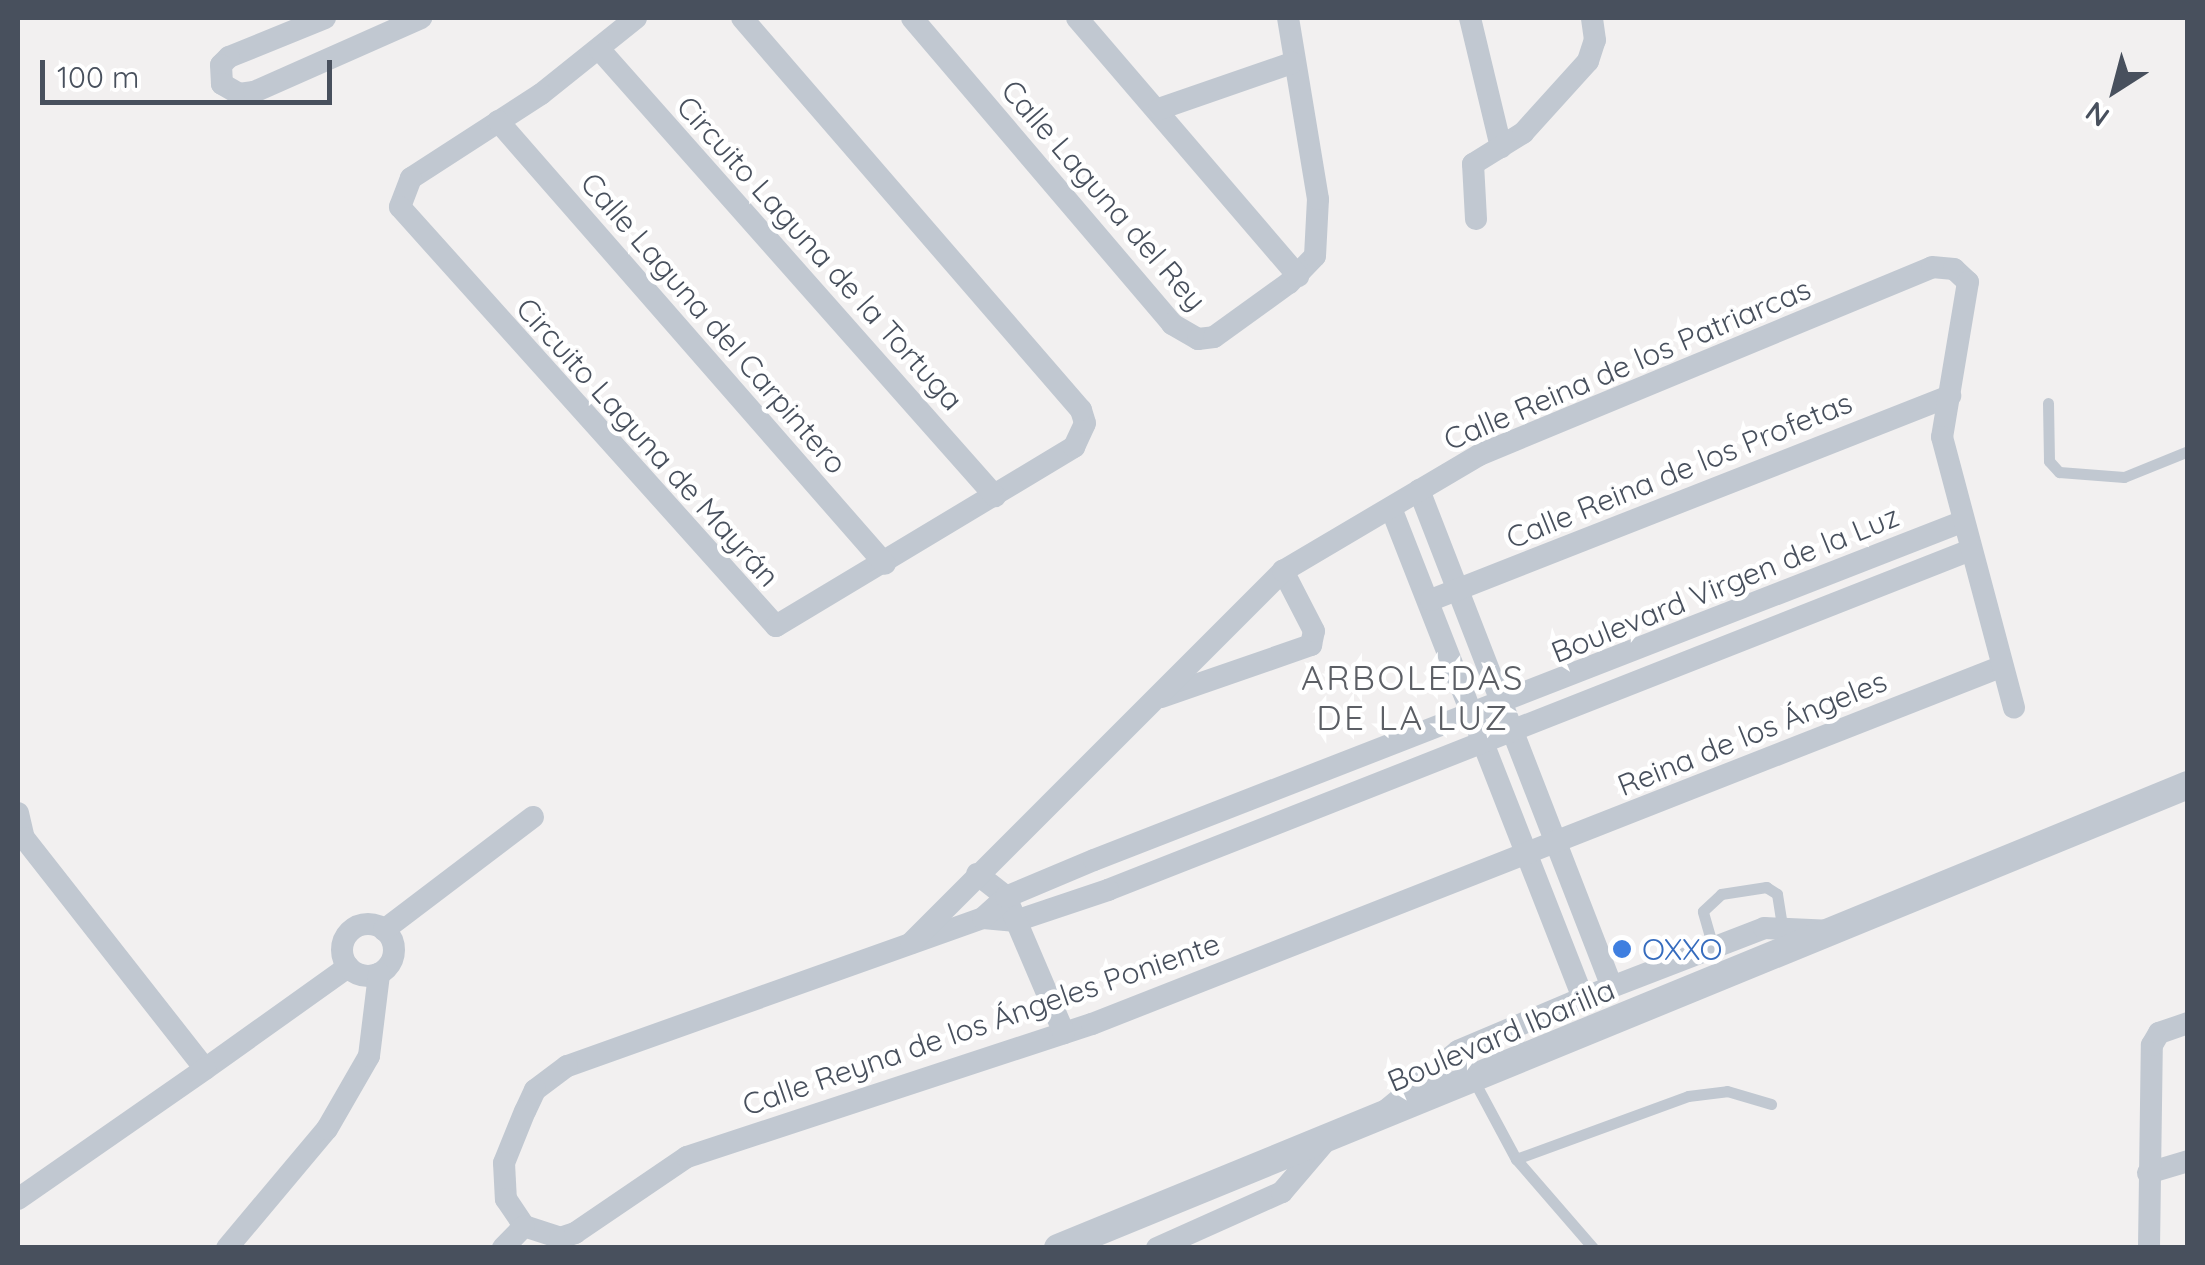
<!DOCTYPE html>
<meta charset="utf-8">
<style>
body{margin:0}
#map{position:relative;width:2205px;height:1265px;overflow:hidden;background:#f2f0f0;font-family:Quicksand,sans-serif}
div>[style]{position:absolute}
[style*='--x']{left:calc(var(--x)*1px);top:calc(var(--y)*1px);width:calc(var(--w)*1px);rotate:calc(var(--a)*1deg)}
.service>*{height:11px;margin:-5.5px;padding:0 5.5px;transform-origin:5.5px;border-radius:5.5px;background:#c1c8d1}
.minor>*{height:22px;margin:-11px;padding:0 11px;transform-origin:11px;border-radius:11px;background:#c1c8d1}
.minor>.ring{margin:-11px;padding:0;box-sizing:content-box;background:none;border:22px solid #c1c8d1;border-radius:50%}
.tertiary>*{height:28px;margin:-14px;padding:0 14px;transform-origin:14px;border-radius:14px;background:#c1c8d1}
.dots>*{width:28px;height:28px;translate:-50% -50%;box-sizing:border-box;border:5px solid #fff;border-radius:50%}
span{translate:-50% -50%;white-space:nowrap;text-align:center;line-height:1.15;-webkit-text-stroke:9px #fff;paint-order:stroke}
.street-label{font-size:30px;color:#48505d}
.shop-label{font-size:30px;color:#366cbe}
.left{translate:0 -50%;text-align:left}
.quarter-label{font-size:35px;color:#5c5f65;letter-spacing:2.5px}
.frame{position:absolute;inset:0;border:20px solid #48505d;pointer-events:none}
.north{position:absolute;left:2065px;top:40px;width:100px;height:100px;-webkit-text-stroke:8px #fff;paint-order:stroke;rotate:216deg;font-size:28px;font-weight:700;line-height:40px;text-align:center;color:#48505d}
.north::after{content:'';display:block;margin:auto;width:35px;height:45px;background:#48505d;clip-path:polygon(50% 0,100% 100%,50% 72%,0 100%)}
.scale{position:absolute;left:40px;top:60px;width:292px;height:45px;box-sizing:border-box;border:5px solid #48505d;border-top:0;padding-left:12px;font-size:30px;line-height:35px;white-space:nowrap;color:#48505d;-webkit-text-stroke:8px #fff;paint-order:stroke}
</style>
<div id="map">
<div class="service">
<div style="--x:2048;--y:403;--w:58;--a:89"></div>
<div style="--x:2049;--y:461;--w:15;--a:48"></div>
<div style="--x:2059;--y:472;--w:65;--a:4.4"></div>
<div style="--x:2124;--y:477;--w:69;--a:-22.1"></div>
<div style="--x:1713;--y:947;--w:37;--a:-106"></div>
<div style="--x:1703;--y:911;--w:25;--a:-43"></div>
<div style="--x:1721;--y:894;--w:46;--a:-8.8"></div>
<div style="--x:1766;--y:887;--w:13;--a:32"></div>
<div style="--x:1777;--y:894;--w:30;--a:81"></div>
<div style="--x:1458;--y:1051;--w:123;--a:61.8"></div>
<div style="--x:1516;--y:1159;--w:118;--a:49.1"></div>
<div style="--x:1516;--y:1159;--w:183;--a:-20.1"></div>
<div style="--x:1688;--y:1096;--w:39;--a:-7"></div>
<div style="--x:1727;--y:1091;--w:46;--a:16.5"></div>
</div>
<div class="minor">
<div style="--x:325;--y:18;--w:104;--a:157.9"></div>
<div style="--x:229;--y:57;--w:11;--a:135"></div>
<div style="--x:221;--y:65;--w:19;--a:87"></div>
<div style="--x:222;--y:84;--w:20;--a:30"></div>
<div style="--x:239;--y:94;--w:15;--a:-8"></div>
<div style="--x:254;--y:92;--w:183;--a:-23.9"></div>
<div style="--x:636;--y:18;--w:122;--a:141.3"></div>
<div style="--x:541;--y:94;--w:155;--a:147.1"></div>
<div style="--x:411;--y:178;--w:31;--a:111"></div>
<div style="--x:400;--y:207;--w:563;--a:48.1"></div>
<div style="--x:776;--y:626;--w:348;--a:-31"></div>
<div style="--x:1074;--y:447;--w:26;--a:-65"></div>
<div style="--x:1085;--y:423;--w:14;--a:-107"></div>
<div style="--x:1081;--y:410;--w:518;--a:-130.85"></div>
<div style="--x:912;--y:18;--w:402;--a:49.6"></div>
<div style="--x:1172;--y:324;--w:30;--a:30"></div>
<div style="--x:1198;--y:339;--w:16;--a:-7"></div>
<div style="--x:1214;--y:337;--w:92;--a:-35.8"></div>
<div style="--x:1289;--y:283;--w:37;--a:-46"></div>
<div style="--x:1315;--y:256;--w:57;--a:-87"></div>
<div style="--x:1318;--y:199;--w:183;--a:-99.4"></div>
<div style="--x:1077;--y:18;--w:340;--a:49.4"></div>
<div style="--x:1470;--y:18;--w:133;--a:76.5"></div>
<div style="--x:600;--y:50;--w:596;--a:48.47"></div>
<div style="--x:1159;--y:109;--w:141;--a:-19.1"></div>
<div style="--x:498;--y:121;--w:588;--a:48.86"></div>
<div style="--x:1476;--y:219;--w:55;--a:-93.1"></div>
<div style="--x:1473;--y:164;--w:59;--a:-31.8"></div>
<div style="--x:1523;--y:133;--w:97;--a:-47.9"></div>
<div style="--x:1588;--y:61;--w:22;--a:-72"></div>
<div style="--x:1595;--y:40;--w:22;--a:-98"></div>
<div style="--x:1419;--y:490;--w:533;--a:68.78"></div>
<div style="--x:1391;--y:508;--w:526;--a:68.6"></div>
<div style="--x:1968;--y:551;--w:924;--a:158.49"></div>
<div style="--x:1108;--y:890;--w:97;--a:161.4"></div>
<div style="--x:1016;--y:921;--w:33;--a:-175"></div>
<div style="--x:983;--y:918;--w:442;--a:160.4"></div>
<div style="--x:567;--y:1066;--w:40;--a:143"></div>
<div style="--x:535;--y:1090;--w:23;--a:115"></div>
<div style="--x:525;--y:1111;--w:56;--a:112"></div>
<div style="--x:504;--y:1163;--w:36;--a:87"></div>
<div style="--x:506;--y:1199;--w:32;--a:56"></div>
<div style="--x:524;--y:1226;--w:38;--a:18"></div>
<div style="--x:560;--y:1238;--w:16;--a:-18"></div>
<div style="--x:575;--y:1233;--w:135;--a:-34.2"></div>
<div style="--x:687;--y:1157;--w:426;--a:-18.2"></div>
<div style="--x:1092;--y:1024;--w:976;--a:-21.46"></div>
<div style="--x:1431;--y:600;--w:558;--a:-21.46"></div>
<div style="--x:1161;--y:697;--w:159;--a:-19.1"></div>
<div style="--x:1311;--y:645;--w:14;--a:-78"></div>
<div style="--x:1314;--y:631;--w:68;--a:-117.3"></div>
<div style="--x:18;--y:813;--w:26;--a:77"></div>
<div style="--x:24;--y:838;--w:293;--a:51.9"></div>
<div style="--x:205;--y:1069;--w:176;--a:-35.5"></div>
<div style="--x:977;--y:874;--w:37;--a:38"></div>
<div style="--x:1006;--y:897;--w:148;--a:66.9"></div>
<div style="--x:983;--y:918;--w:31;--a:-42"></div>
<div style="--x:1006;--y:897;--w:95;--a:-22.8"></div>
<div style="--x:1094;--y:860;--w:931;--a:-21.28"></div>
<div class="ring" style="left:342px;top:924px;width:30px;height:30px"></div>
<div style="--x:384;--y:930;--w:187;--a:-37.2"></div>
<div style="--x:911;--y:943;--w:526;--a:-45"></div>
<div style="--x:1283;--y:571;--w:228;--a:-30.6"></div>
<div style="--x:1479;--y:455;--w:490;--a:-22.5"></div>
<div style="--x:1932;--y:267;--w:22;--a:5"></div>
<div style="--x:1954;--y:269;--w:19;--a:43"></div>
<div style="--x:1968;--y:282;--w:157;--a:99.5"></div>
<div style="--x:1942;--y:437;--w:280;--a:75.1"></div>
<div style="--x:1384;--y:1112;--w:96;--a:-39.5"></div>
<div style="--x:1458;--y:1051;--w:136;--a:-23"></div>
<div style="--x:1583;--y:998;--w:194;--a:-21.1"></div>
<div style="--x:1764;--y:928;--w:69;--a:2.5"></div>
<div style="--x:2148;--y:1173;--w:42;--a:-16.7"></div>
<div style="--x:18;--y:1199;--w:228;--a:-34.8"></div>
<div style="--x:227;--y:1248;--w:155;--a:-50"></div>
<div style="--x:327;--y:1129;--w:84;--a:-60.1"></div>
<div style="--x:369;--y:1056;--w:83;--a:-83"></div>
<div style="--x:503;--y:1248;--w:30;--a:-46"></div>
<div style="--x:1157;--y:1248;--w:137;--a:-24.1"></div>
<div style="--x:1282;--y:1192;--w:63;--a:-49.5"></div>
<div style="--x:2149;--y:1248;--w:203;--a:-89.2"></div>
<div style="--x:2152;--y:1045;--w:14;--a:-60"></div>
<div style="--x:2159;--y:1033;--w:31;--a:-19"></div>
</div>
<div class="tertiary">
<div style="--x:1058;--y:1248;--w:1221;--a:-22.28"></div>
</div>
<div class="dots">
<div style="left:1622px;top:949px;background:#3f7fe0"></div>
</div>
<div class="street-label">
<span style="left:1104px;top:195px;rotate:49deg">Calle Laguna del Rey</span>
<span style="left:820px;top:253px;rotate:48deg">Circuito Laguna de la Tortuga</span>
<span style="left:714px;top:323px;rotate:49deg">Calle Laguna del Carpintero</span>
<span style="left:1627px;top:364px;rotate:-23deg">Calle Reina de los Patriarcas</span>
<span style="left:648px;top:442px;rotate:48deg">Circuito Laguna de Mayrán</span>
<span style="left:1679px;top:470px;rotate:-22deg">Calle Reina de los Profetas</span>
<span style="left:1725px;top:584px;rotate:-22deg">Boulevard Virgen de la Luz</span>
<span style="left:1752px;top:733px;rotate:-22deg">Reina de los Ángeles</span>
<span style="left:981px;top:1024px;rotate:-19deg">Calle Reyna de los Ángeles Poniente</span>
<span style="left:1501px;top:1035px;rotate:-23deg">Boulevard Ibarilla</span>
</div>
<div class="shop-label">
<span class="left" style="left:1642px;top:949px">OXXO</span>
</div>
<div class="quarter-label">
<span style="left:1413px;top:697px">ARBOLEDAS<br>DE LA LUZ</span>
</div>
<div class="frame"></div>
<div class="north">N</div>
<div class="scale">100 m</div>
</div>
